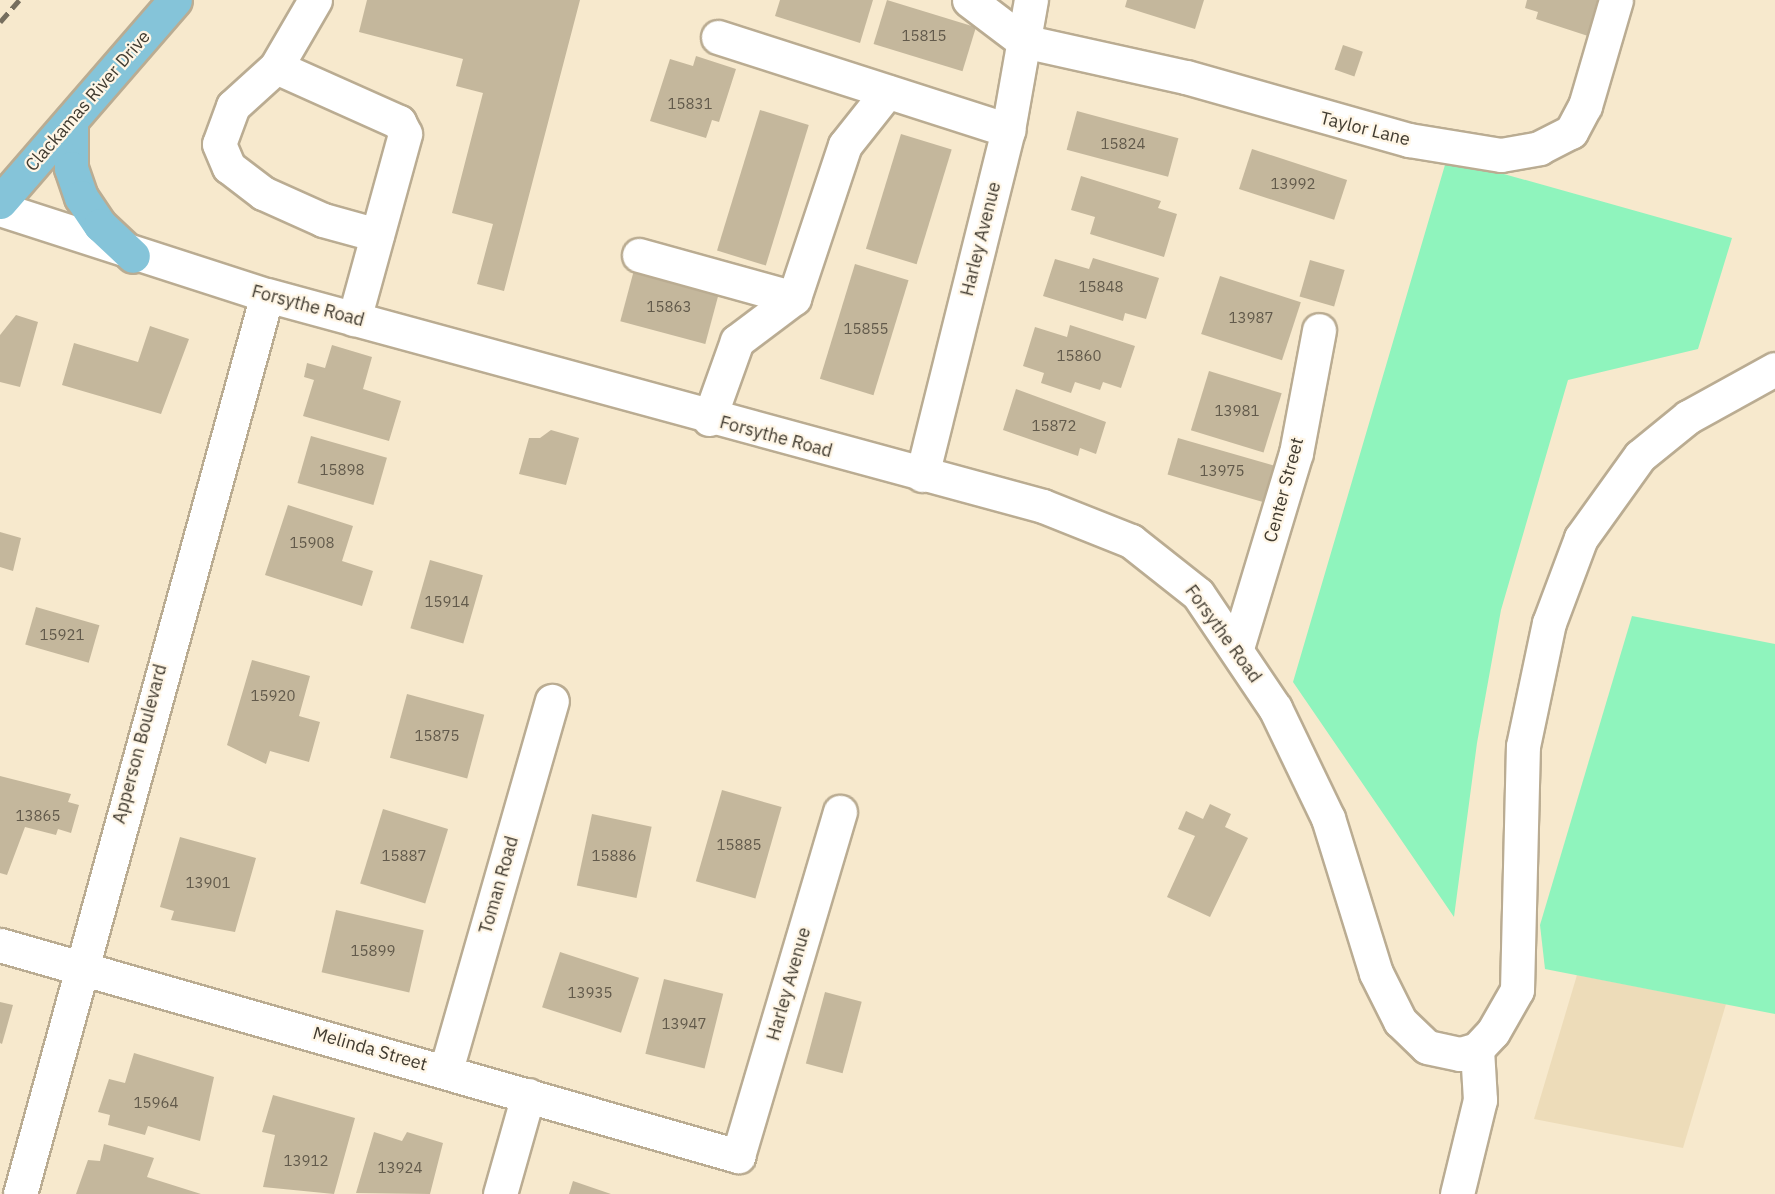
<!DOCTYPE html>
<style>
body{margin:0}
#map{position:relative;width:1775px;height:1194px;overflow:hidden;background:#f7e9cd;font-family:"IBM Plex Sans",sans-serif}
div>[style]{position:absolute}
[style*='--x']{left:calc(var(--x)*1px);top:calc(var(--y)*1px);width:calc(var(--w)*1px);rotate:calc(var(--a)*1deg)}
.built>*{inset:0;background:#eddcb9}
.green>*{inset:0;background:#8ff4bd}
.building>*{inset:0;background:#c4b79c;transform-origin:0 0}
.roads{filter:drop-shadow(2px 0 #baac92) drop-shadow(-2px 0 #baac92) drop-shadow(0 2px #baac92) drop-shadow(0 -2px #baac92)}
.minor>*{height:33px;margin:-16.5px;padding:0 16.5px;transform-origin:16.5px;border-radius:16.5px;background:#fff}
.major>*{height:33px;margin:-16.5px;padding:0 16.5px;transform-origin:16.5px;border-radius:16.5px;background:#85c4d9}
.rail>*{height:4.5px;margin-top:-2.25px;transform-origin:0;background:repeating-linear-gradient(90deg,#766e5e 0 12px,transparent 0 18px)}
span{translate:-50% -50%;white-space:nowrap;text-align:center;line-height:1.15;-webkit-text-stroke:4.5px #fff6e6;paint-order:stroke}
.number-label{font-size:15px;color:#625a4b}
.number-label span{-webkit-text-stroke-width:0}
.street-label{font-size:18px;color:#413b30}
</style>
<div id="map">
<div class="built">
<div style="clip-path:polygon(1577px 975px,1726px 1004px,1683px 1148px,1534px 1119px)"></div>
</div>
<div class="green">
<div style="clip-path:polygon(1447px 158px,1732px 238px,1698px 349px,1568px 380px,1501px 610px,1477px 743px,1454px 917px,1293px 682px)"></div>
<div style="clip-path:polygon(1632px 616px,1775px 644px,1775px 1014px,1545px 969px,1540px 925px)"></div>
</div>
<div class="building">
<div style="clip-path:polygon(367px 0,580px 0,504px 291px,477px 284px,493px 224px,452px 213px,483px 93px,456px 86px,463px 59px,359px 32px)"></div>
<div style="clip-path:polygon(780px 0,873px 0,860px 43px,775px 16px)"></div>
<div style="left:887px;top:0;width:93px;height:46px;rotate:17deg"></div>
<div style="clip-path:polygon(1127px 0,1204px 0,1195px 29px,1125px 7px)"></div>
<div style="clip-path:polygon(1527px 0,1614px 0,1607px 22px,1593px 18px,1588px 36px,1536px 19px,1538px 12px,1525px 8px)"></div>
<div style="left:1343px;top:45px;width:21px;height:26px;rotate:19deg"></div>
<div style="clip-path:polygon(696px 56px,736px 69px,719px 122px,712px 120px,706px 138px,650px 121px,670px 59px,693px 66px)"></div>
<div style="left:760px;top:110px;width:51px;height:147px;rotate:17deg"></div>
<div style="left:1077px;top:111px;width:105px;height:40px;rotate:15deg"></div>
<div style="left:901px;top:134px;width:53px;height:120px;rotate:17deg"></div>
<div style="left:1252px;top:149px;width:100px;height:42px;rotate:18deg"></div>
<div style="clip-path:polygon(1081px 176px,1161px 201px,1158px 208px,1177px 214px,1164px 257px,1090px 234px,1095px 217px,1071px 210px)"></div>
<div style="clip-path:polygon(1093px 258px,1159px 278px,1146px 319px,1125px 313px,1123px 321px,1043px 296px,1055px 259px,1089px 269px)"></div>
<div style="left:1310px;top:260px;width:36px;height:38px;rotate:16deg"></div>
<div style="left:855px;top:264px;width:56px;height:120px;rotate:17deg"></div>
<div style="left:634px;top:270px;width:88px;height:53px;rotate:15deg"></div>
<div style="left:1220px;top:276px;width:85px;height:61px;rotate:18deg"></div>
<div style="clip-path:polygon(16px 315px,38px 322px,20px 387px,0 382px,0 335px)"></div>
<div style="clip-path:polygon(1070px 325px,1135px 346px,1121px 388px,1103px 382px,1100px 390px,1075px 382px,1071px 393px,1041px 383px,1044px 373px,1023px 366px,1035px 327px,1067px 337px)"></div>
<div style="clip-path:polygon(150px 326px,189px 339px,161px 414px,62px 385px,74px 343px,138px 362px)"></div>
<div style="clip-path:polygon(332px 345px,372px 357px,363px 389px,401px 401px,389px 441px,303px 416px,314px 380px,304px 377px,307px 363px,325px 368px)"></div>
<div style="left:1209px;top:371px;width:76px;height:62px;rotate:17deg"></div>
<div style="clip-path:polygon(1016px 389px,1106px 422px,1096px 454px,1080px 448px,1078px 456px,1003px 430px)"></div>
<div style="clip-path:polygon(551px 430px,579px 438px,566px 485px,519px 474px,529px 438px,540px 438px)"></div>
<div style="left:311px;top:436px;width:79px;height:49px;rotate:16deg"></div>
<div style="left:1178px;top:438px;width:102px;height:38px;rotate:16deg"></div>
<div style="clip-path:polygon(288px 505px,353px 526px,342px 561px,373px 571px,362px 606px,265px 575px)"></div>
<div style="clip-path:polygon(0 532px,21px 538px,13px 571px,0 567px)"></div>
<div style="left:430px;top:560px;width:55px;height:71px;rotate:16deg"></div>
<div style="left:36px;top:607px;width:66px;height:39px;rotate:16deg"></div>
<div style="clip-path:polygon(252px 660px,310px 676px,299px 716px,320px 722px,309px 762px,270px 751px,266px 764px,227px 745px)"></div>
<div style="left:407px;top:694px;width:80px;height:66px;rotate:15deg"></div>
<div style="clip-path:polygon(0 776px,71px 794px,68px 802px,79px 805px,71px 833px,58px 829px,56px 835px,25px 827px,7px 875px,0 873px)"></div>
<div style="left:722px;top:790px;width:62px;height:95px;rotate:16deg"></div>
<div style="clip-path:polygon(1210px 804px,1231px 814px,1225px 827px,1248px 838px,1210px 917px,1167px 897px,1195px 836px,1178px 829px,1186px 811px,1203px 819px)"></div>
<div style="left:383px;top:809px;width:68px;height:78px;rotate:17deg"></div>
<div style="left:592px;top:814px;width:61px;height:73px;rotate:12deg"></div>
<div style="clip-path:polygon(180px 837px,256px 858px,235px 932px,171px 920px,174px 911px,160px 907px)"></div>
<div style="left:336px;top:910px;width:90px;height:64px;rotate:13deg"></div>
<div style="left:560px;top:952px;width:83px;height:58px;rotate:18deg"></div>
<div style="left:664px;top:979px;width:61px;height:77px;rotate:14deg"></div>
<div style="left:825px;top:992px;width:38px;height:74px;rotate:15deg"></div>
<div style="clip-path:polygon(0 1002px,13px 1005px,2px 1044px,0 1043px)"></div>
<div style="clip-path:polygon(134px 1053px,214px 1077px,200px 1141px,148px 1126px,145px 1135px,108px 1125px,110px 1115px,98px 1112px,109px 1079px,125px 1083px)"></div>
<div style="clip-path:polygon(273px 1095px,355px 1118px,334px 1194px,263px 1187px,275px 1135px,262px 1132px)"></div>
<div style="clip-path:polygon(374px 1132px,402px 1141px,407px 1132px,443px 1143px,430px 1194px,356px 1193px)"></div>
<div style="clip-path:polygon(104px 1144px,154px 1158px,147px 1177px,201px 1194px,76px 1194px,88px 1160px,100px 1161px)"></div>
<div style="clip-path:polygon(573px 1181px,611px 1194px,569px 1194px)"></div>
</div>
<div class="roads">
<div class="minor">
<div style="--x:315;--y:0;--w:78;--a:120.2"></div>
<div style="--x:276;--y:67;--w:135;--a:24.1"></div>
<div style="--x:399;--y:122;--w:13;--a:63"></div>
<div style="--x:405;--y:134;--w:192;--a:105.4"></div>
<div style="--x:969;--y:0;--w:68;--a:37.2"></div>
<div style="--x:1023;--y:41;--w:167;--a:12.5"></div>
<div style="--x:1186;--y:77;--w:232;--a:15.8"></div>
<div style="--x:1409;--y:140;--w:93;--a:9.3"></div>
<div style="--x:1501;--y:155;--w:39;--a:-10"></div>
<div style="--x:1539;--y:148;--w:36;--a:-27"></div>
<div style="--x:1571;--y:132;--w:30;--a:-62"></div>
<div style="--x:1585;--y:106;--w:110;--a:-73.7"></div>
<div style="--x:718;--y:37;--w:305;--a:17.8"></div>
<div style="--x:276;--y:67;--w:58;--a:137.8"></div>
<div style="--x:233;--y:106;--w:40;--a:110.2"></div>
<div style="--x:219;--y:144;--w:25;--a:67"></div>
<div style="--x:229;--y:167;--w:43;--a:37.4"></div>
<div style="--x:263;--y:193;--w:66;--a:24.2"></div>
<div style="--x:323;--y:220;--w:56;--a:15.5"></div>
<div style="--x:0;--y:209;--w:281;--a:17.9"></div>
<div style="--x:267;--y:295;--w:804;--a:15.21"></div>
<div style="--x:1043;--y:506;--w:95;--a:21.7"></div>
<div style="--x:1131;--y:541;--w:85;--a:38.3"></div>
<div style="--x:1198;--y:594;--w:138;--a:56"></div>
<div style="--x:1275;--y:708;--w:122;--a:64.3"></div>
<div style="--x:1328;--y:818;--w:162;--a:72.8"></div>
<div style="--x:1376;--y:973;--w:54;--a:63.4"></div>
<div style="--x:1400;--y:1021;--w:37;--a:44"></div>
<div style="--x:1427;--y:1047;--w:34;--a:12"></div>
<div style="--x:1460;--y:1054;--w:18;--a:-16"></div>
<div style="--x:1477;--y:1049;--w:23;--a:-47"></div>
<div style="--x:1493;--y:1032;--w:48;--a:-60.3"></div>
<div style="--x:1517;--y:990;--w:244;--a:-88.6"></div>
<div style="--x:1523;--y:746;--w:126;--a:-78.1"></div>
<div style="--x:1549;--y:623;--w:91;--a:-69.4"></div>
<div style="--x:1581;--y:538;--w:101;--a:-54.3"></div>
<div style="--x:1640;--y:456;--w:62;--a:-39.1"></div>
<div style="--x:1688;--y:417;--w:99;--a:-28.9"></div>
<div style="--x:639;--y:255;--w:161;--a:15.5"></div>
<div style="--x:794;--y:298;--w:161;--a:-71.6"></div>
<div style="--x:845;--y:145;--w:68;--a:-51.6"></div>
<div style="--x:709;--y:419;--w:83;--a:-70.3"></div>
<div style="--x:737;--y:341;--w:71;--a:-37"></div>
<div style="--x:922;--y:475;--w:356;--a:-76"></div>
<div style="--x:1008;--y:130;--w:132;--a:-80"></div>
<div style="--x:1237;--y:648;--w:204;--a:-73.2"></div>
<div style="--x:1296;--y:453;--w:125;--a:-79.4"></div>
<div style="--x:0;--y:945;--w:768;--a:15.96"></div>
<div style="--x:738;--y:1156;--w:359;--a:-73.5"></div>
<div style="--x:446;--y:1070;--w:384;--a:-74"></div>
<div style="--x:20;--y:1194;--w:932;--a:-74.64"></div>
<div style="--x:500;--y:1194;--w:103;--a:-74.2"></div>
<div style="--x:1457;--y:1194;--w:97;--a:-76.3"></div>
<div style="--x:1480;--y:1100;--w:51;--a:-93.4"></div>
</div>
<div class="major">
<div style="--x:71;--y:121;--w:47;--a:90"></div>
<div style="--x:71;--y:168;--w:31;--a:71"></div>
<div style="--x:81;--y:197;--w:34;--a:56"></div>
<div style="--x:100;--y:225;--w:45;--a:43.2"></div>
<div style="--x:0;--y:202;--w:267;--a:-49.1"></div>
</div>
</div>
<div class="rail">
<div style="--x:0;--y:22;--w:29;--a:-49"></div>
</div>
<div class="number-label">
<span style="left:924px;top:36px">15815</span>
<span style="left:690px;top:104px">15831</span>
<span style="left:1123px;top:144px">15824</span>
<span style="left:1293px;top:184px">13992</span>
<span style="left:1101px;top:287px">15848</span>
<span style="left:669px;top:307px">15863</span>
<span style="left:1251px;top:318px">13987</span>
<span style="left:866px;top:329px">15855</span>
<span style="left:1079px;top:356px">15860</span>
<span style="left:1237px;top:411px">13981</span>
<span style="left:1054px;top:426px">15872</span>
<span style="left:342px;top:470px">15898</span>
<span style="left:1222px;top:471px">13975</span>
<span style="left:312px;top:543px">15908</span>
<span style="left:447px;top:602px">15914</span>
<span style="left:62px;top:635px">15921</span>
<span style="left:273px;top:696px">15920</span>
<span style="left:437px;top:736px">15875</span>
<span style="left:38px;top:816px">13865</span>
<span style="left:739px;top:845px">15885</span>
<span style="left:404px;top:856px">15887</span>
<span style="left:614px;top:856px">15886</span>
<span style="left:208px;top:883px">13901</span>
<span style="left:373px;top:951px">15899</span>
<span style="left:590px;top:993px">13935</span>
<span style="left:684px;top:1024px">13947</span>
<span style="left:156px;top:1103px">15964</span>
<span style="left:306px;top:1161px">13912</span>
<span style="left:400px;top:1168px">13924</span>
</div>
<div class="street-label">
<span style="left:88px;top:101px;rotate:-49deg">Clackamas River Drive</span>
<span style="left:1365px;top:129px;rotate:14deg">Taylor Lane</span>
<span style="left:981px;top:239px;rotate:-76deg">Harley Avenue</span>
<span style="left:308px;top:306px;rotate:15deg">Forsythe Road</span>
<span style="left:776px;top:437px;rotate:15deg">Forsythe Road</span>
<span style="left:1284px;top:490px;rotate:-75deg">Center Street</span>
<span style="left:1223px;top:634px;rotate:54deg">Forsythe Road</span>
<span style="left:140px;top:744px;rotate:-75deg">Apperson Boulevard</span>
<span style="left:499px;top:885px;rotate:-74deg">Toman Road</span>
<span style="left:789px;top:984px;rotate:-74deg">Harley Avenue</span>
<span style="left:370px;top:1049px;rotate:16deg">Melinda Street</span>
</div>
</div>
